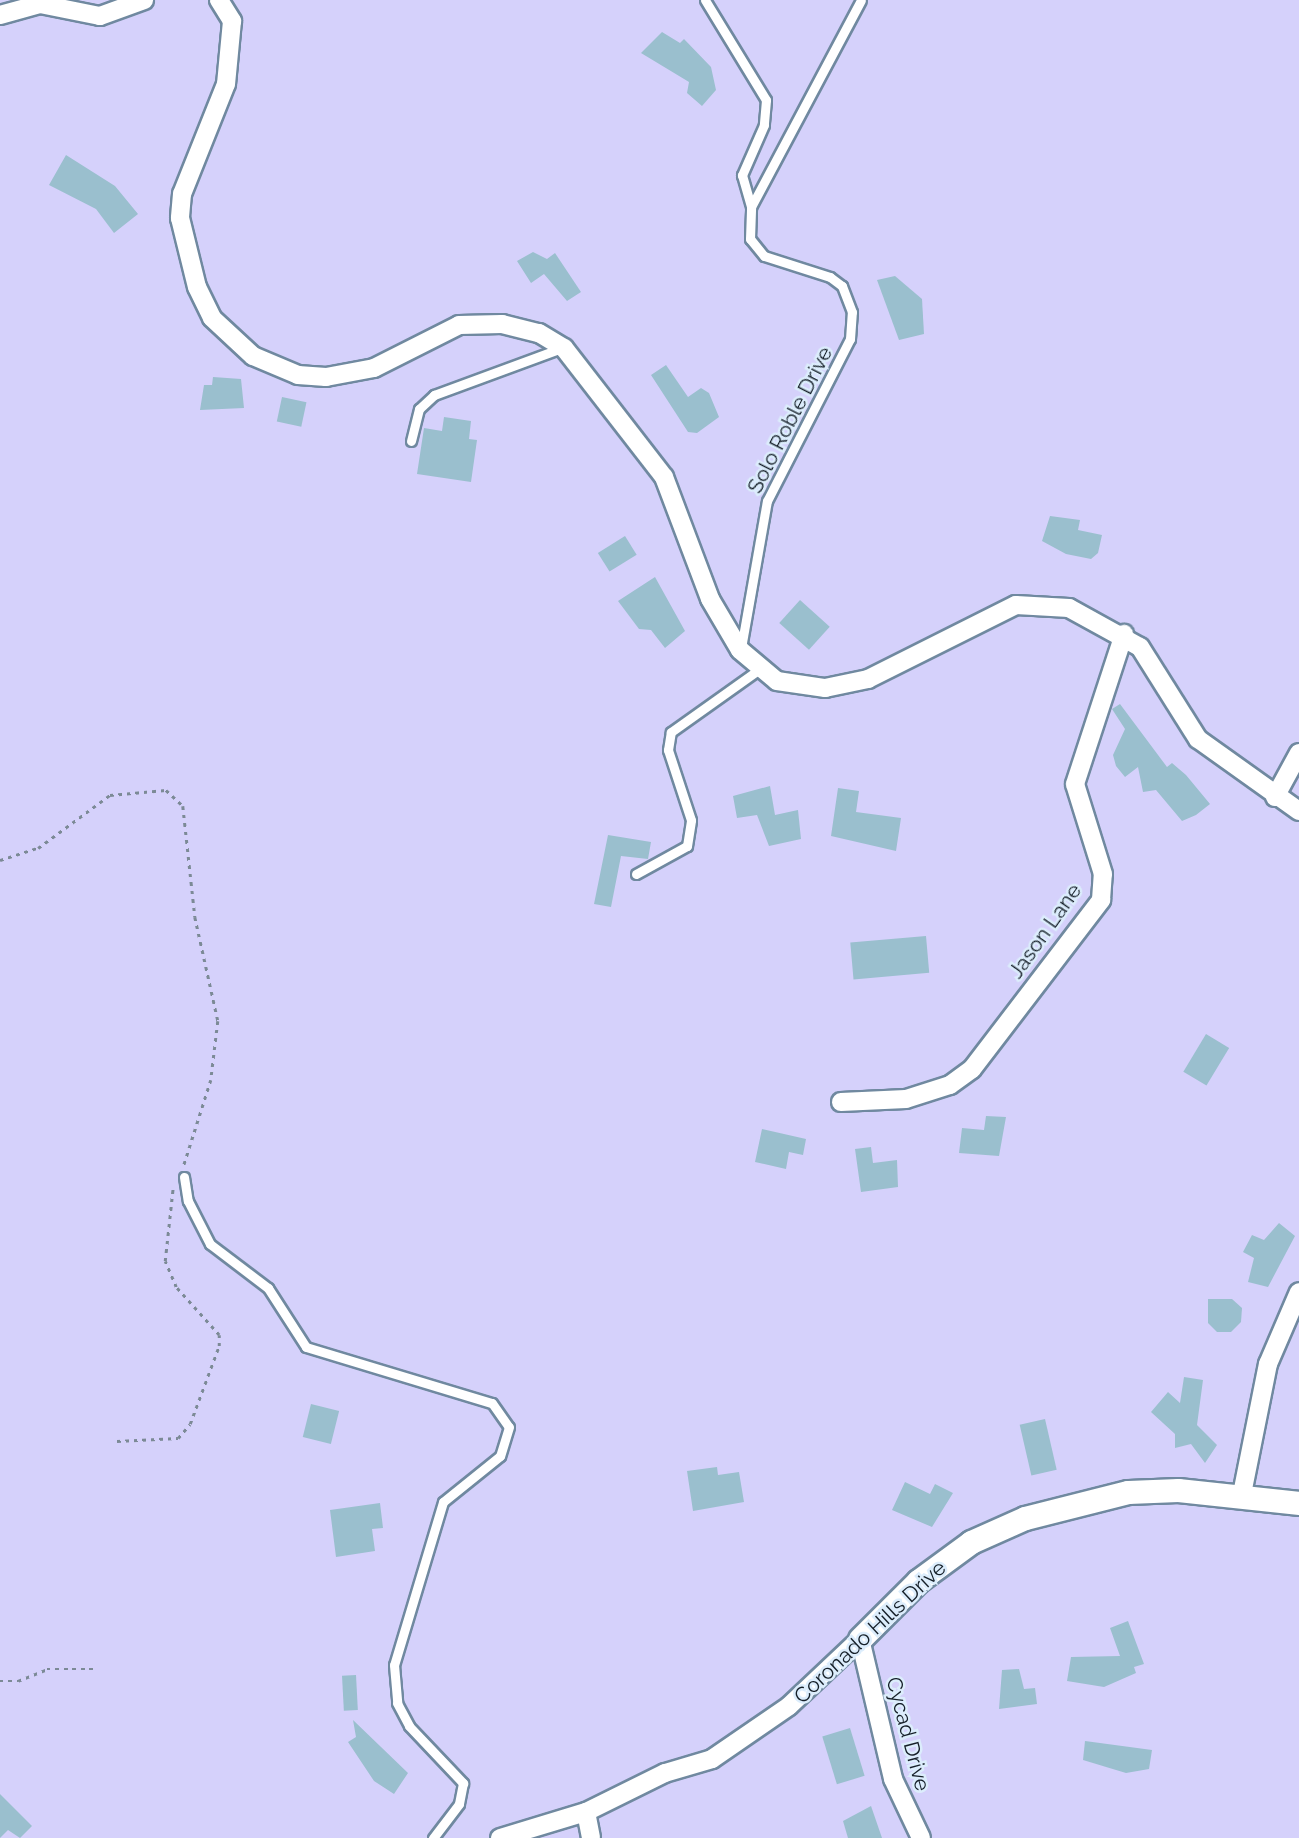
<!DOCTYPE html>
<style>
body{margin:0}
#map{position:relative;width:1299px;height:1838px;overflow:hidden;background:#dcedfc;font-family:Raleway,sans-serif}
div>[style]{position:absolute}
[style*='--x']{left:calc(var(--x)*1px);top:calc(var(--y)*1px);width:calc(var(--w)*1px);rotate:calc(var(--a)*1deg)}
.green>*{inset:0;background:#d5d1fb;transform-origin:0 0}
.building>*{inset:0;background:#9abfce;transform-origin:0 0}
.path>*{height:2.5px;margin-top:-1.25px;transform-origin:0;background:repeating-linear-gradient(90deg,#7c8a96 0 3.5px,transparent 0 8.5px)}
.roads{filter:drop-shadow(2px 0 #7089a0) drop-shadow(-2px 0 #7089a0) drop-shadow(0 2px #7089a0) drop-shadow(0 -2px #7089a0)}
.lane>*{height:9px;margin:-4.5px;padding:0 4.5px;transform-origin:4.5px;border-radius:4.5px;background:#fff}
.street>*{height:18px;margin:-9px;padding:0 9px;transform-origin:9px;border-radius:9px;background:#fff}
.secondary>*{height:23px;margin:-11.5px;padding:0 11.5px;transform-origin:11.5px;border-radius:11.5px;background:#fff}
span{translate:-50% -50%;white-space:nowrap;text-align:center;line-height:1.15;-webkit-text-stroke:5px #dcedfc;paint-order:stroke}
.street-label{font-size:21px;color:#151f28}
</style>
<div id="map">
<div class="green">
<div style="left:0;top:0;width:1299px;height:1838px"></div>
</div>
<div class="building">
<div style="clip-path:polygon(662px 32px,680px 43px,684px 39px,711px 67px,716px 90px,702px 106px,687px 93px,689px 82px,641px 53px)"></div>
<div style="clip-path:polygon(66px 155px,115px 186px,138px 214px,114px 233px,96px 209px,49px 185px)"></div>
<div style="clip-path:polygon(533px 252px,547px 259px,555px 253px,581px 292px,567px 301px,544px 274px,531px 283px,517px 261px)"></div>
<div style="clip-path:polygon(895px 276px,922px 299px,924px 334px,899px 340px,877px 280px)"></div>
<div style="clip-path:polygon(666px 365px,688px 397px,701px 388px,709px 393px,719px 417px,697px 433px,688px 432px,651px 375px)"></div>
<div style="clip-path:polygon(213px 377px,241px 379px,244px 408px,200px 410px,204px 385px,212px 385px)"></div>
<div style="left:282px;top:397px;width:25px;height:25px;rotate:12deg"></div>
<div style="clip-path:polygon(444px 417px,471px 421px,469px 439px,477px 440px,471px 482px,417px 474px,424px 428px,442px 431px)"></div>
<div style="clip-path:polygon(1050px 516px,1080px 520px,1078px 530px,1102px 535px,1098px 553px,1091px 559px,1066px 554px,1042px 541px)"></div>
<div style="left:625px;top:536px;width:22px;height:32px;rotate:58deg"></div>
<div style="clip-path:polygon(655px 577px,685px 631px,665px 648px,651px 630px,639px 629px,618px 601px)"></div>
<div style="left:800px;top:600px;width:40px;height:31px;rotate:42deg"></div>
<div style="clip-path:polygon(1120px 704px,1167px 767px,1172px 763px,1186px 775px,1210px 804px,1196px 815px,1182px 821px,1156px 790px,1143px 792px,1138px 767px,1125px 777px,1116px 766px,1113px 755px,1125px 729px,1112px 709px)"></div>
<div style="clip-path:polygon(770px 786px,775px 815px,798px 810px,801px 839px,769px 846px,757px 815px,737px 818px,733px 796px)"></div>
<div style="clip-path:polygon(838px 788px,859px 791px,856px 812px,901px 818px,896px 851px,831px 836px)"></div>
<div style="clip-path:polygon(608px 835px,651px 842px,648px 859px,621px 856px,611px 907px,594px 904px)"></div>
<div style="left:926px;top:936px;width:37px;height:76px;rotate:85deg"></div>
<div style="left:1206px;top:1034px;width:27px;height:44px;rotate:31deg"></div>
<div style="clip-path:polygon(986px 1116px,1006px 1117px,999px 1156px,959px 1153px,962px 1128px,984px 1130px)"></div>
<div style="clip-path:polygon(762px 1129px,806px 1139px,803px 1155px,789px 1152px,786px 1169px,755px 1162px)"></div>
<div style="clip-path:polygon(871px 1147px,873px 1163px,897px 1160px,898px 1187px,861px 1192px,855px 1149px)"></div>
<div style="clip-path:polygon(1279px 1223px,1295px 1236px,1268px 1287px,1248px 1282px,1254px 1258px,1243px 1252px,1252px 1235px,1264px 1240px)"></div>
<div style="clip-path:polygon(1208px 1299px,1232px 1299px,1242px 1308px,1241px 1322px,1231px 1332px,1217px 1332px,1208px 1323px)"></div>
<div style="clip-path:polygon(1184px 1377px,1203px 1380px,1197px 1425px,1217px 1445px,1205px 1463px,1191px 1444px,1175px 1448px,1175px 1434px,1151px 1412px,1168px 1392px,1180px 1403px)"></div>
<div style="left:311px;top:1404px;width:29px;height:34px;rotate:14deg"></div>
<div style="left:1045px;top:1419px;width:52px;height:26px;rotate:77deg"></div>
<div style="clip-path:polygon(717px 1467px,718px 1475px,739px 1472px,744px 1502px,693px 1511px,687px 1471px)"></div>
<div style="clip-path:polygon(905px 1482px,930px 1494px,935px 1484px,953px 1493px,932px 1527px,892px 1510px)"></div>
<div style="clip-path:polygon(380px 1503px,383px 1528px,372px 1529px,375px 1551px,336px 1557px,330px 1510px)"></div>
<div style="clip-path:polygon(1128px 1621px,1144px 1664px,1134px 1667px,1136px 1673px,1104px 1687px,1067px 1681px,1071px 1657px,1120px 1656px,1110px 1628px)"></div>
<div style="clip-path:polygon(1019px 1669px,1024px 1689px,1035px 1688px,1037px 1704px,999px 1709px,1002px 1670px)"></div>
<div style="left:356px;top:1675px;width:35px;height:14px;rotate:87deg"></div>
<div style="clip-path:polygon(353px 1720px,408px 1773px,394px 1794px,374px 1781px,348px 1742px,356px 1737px)"></div>
<div style="left:850px;top:1728px;width:50px;height:29px;rotate:73deg"></div>
<div style="clip-path:polygon(1085px 1741px,1152px 1750px,1149px 1769px,1126px 1773px,1083px 1760px)"></div>
<div style="clip-path:polygon(0 1794px,32px 1826px,20px 1838px,8px 1830px,0 1838px)"></div>
<div style="clip-path:polygon(871px 1806px,882px 1838px,848px 1838px,843px 1821px)"></div>
</div>
<div class="path">
<div style="--x:0;--y:860;--w:40;--a:-18"></div>
<div style="--x:38;--y:848;--w:89;--a:-36.4"></div>
<div style="--x:110;--y:795;--w:56;--a:-5.1"></div>
<div style="--x:166;--y:790;--w:23;--a:43"></div>
<div style="--x:183;--y:806;--w:112;--a:83.8"></div>
<div style="--x:195;--y:917;--w:107;--a:77.5"></div>
<div style="--x:218;--y:1021;--w:59;--a:96.8"></div>
<div style="--x:211;--y:1080;--w:89;--a:107.6"></div>
<div style="--x:117;--y:1441;--w:61;--a:-2.8"></div>
<div style="--x:178;--y:1438;--w:18;--a:-49"></div>
<div style="--x:190;--y:1424;--w:83;--a:-69.6"></div>
<div style="--x:219;--y:1346;--w:11;--a:-90"></div>
<div style="--x:219;--y:1335;--w:64;--a:-131.9"></div>
<div style="--x:176;--y:1287;--w:28;--a:-113"></div>
<div style="--x:165;--y:1261;--w:74;--a:-83.8"></div>
<div style="--x:0;--y:1681;--w:18;--a:0"></div>
<div style="--x:18;--y:1681;--w:31;--a:-22"></div>
<div style="--x:47;--y:1669;--w:48;--a:0"></div>
</div>
<div class="roads">
<div class="lane">
<div style="--x:705;--y:0;--w:117;--a:58.6"></div>
<div style="--x:766;--y:100;--w:25;--a:95"></div>
<div style="--x:764;--y:125;--w:55;--a:113.7"></div>
<div style="--x:742;--y:175;--w:33;--a:74"></div>
<div style="--x:411;--y:441;--w:33;--a:-76"></div>
<div style="--x:419;--y:409;--w:21;--a:-43"></div>
<div style="--x:434;--y:395;--w:136;--a:-20.2"></div>
<div style="--x:741;--y:648;--w:149;--a:-80"></div>
<div style="--x:767;--y:501;--w:182;--a:-62.9"></div>
<div style="--x:850;--y:339;--w:27;--a:-86"></div>
<div style="--x:852;--y:312;--w:28;--a:-111"></div>
<div style="--x:842;--y:286;--w:15;--a:-143"></div>
<div style="--x:830;--y:277;--w:69;--a:-162.3"></div>
<div style="--x:764;--y:256;--w:22;--a:-129"></div>
<div style="--x:750;--y:239;--w:32;--a:-88"></div>
<div style="--x:751;--y:207;--w:234;--a:-62"></div>
<div style="--x:636;--y:874;--w:58;--a:-28.8"></div>
<div style="--x:687;--y:846;--w:26;--a:-81"></div>
<div style="--x:691;--y:820;--w:74;--a:-108.2"></div>
<div style="--x:668;--y:750;--w:18;--a:-81"></div>
<div style="--x:671;--y:732;--w:110;--a:-35.4"></div>
<div style="--x:184;--y:1177;--w:24;--a:81"></div>
<div style="--x:188;--y:1201;--w:48;--a:62.9"></div>
<div style="--x:210;--y:1244;--w:73;--a:37.2"></div>
<div style="--x:268;--y:1288;--w:70;--a:57.2"></div>
<div style="--x:306;--y:1347;--w:194;--a:16.8"></div>
<div style="--x:492;--y:1403;--w:29;--a:55"></div>
<div style="--x:509;--y:1427;--w:30;--a:107"></div>
<div style="--x:500;--y:1456;--w:73;--a:141.1"></div>
<div style="--x:443;--y:1502;--w:170;--a:106.7"></div>
<div style="--x:394;--y:1665;--w:38;--a:85"></div>
<div style="--x:397;--y:1703;--w:26;--a:62"></div>
<div style="--x:409;--y:1726;--w:79;--a:46.5"></div>
<div style="--x:463;--y:1783;--w:21;--a:101"></div>
<div style="--x:459;--y:1804;--w:43;--a:127.4"></div>
</div>
<div class="street">
<div style="--x:219;--y:0;--w:25;--a:58"></div>
<div style="--x:232;--y:21;--w:63;--a:95.4"></div>
<div style="--x:226;--y:84;--w:118;--a:111.8"></div>
<div style="--x:182;--y:194;--w:24;--a:95"></div>
<div style="--x:180;--y:218;--w:71;--a:76.2"></div>
<div style="--x:197;--y:287;--w:34;--a:64"></div>
<div style="--x:212;--y:318;--w:56;--a:42.8"></div>
<div style="--x:253;--y:356;--w:49;--a:22.9"></div>
<div style="--x:298;--y:375;--w:28;--a:4"></div>
<div style="--x:326;--y:377;--w:49;--a:-10.6"></div>
<div style="--x:374;--y:368;--w:95;--a:-26.8"></div>
<div style="--x:459;--y:325;--w:43;--a:-1.3"></div>
<div style="--x:502;--y:324;--w:38;--a:14"></div>
<div style="--x:539;--y:333;--w:29;--a:31"></div>
<div style="--x:564;--y:348;--w:163;--a:52.2"></div>
<div style="--x:664;--y:477;--w:130;--a:69.3"></div>
<div style="--x:710;--y:599;--w:59;--a:59.5"></div>
<div style="--x:740;--y:650;--w:48;--a:40"></div>
<div style="--x:777;--y:681;--w:49;--a:8.3"></div>
<div style="--x:825;--y:688;--w:44;--a:-11.8"></div>
<div style="--x:868;--y:679;--w:165;--a:-26.6"></div>
<div style="--x:1016;--y:605;--w:53;--a:3.2"></div>
<div style="--x:1069;--y:608;--w:81;--a:28.8"></div>
<div style="--x:1140;--y:647;--w:109;--a:57.8"></div>
<div style="--x:1198;--y:739;--w:124;--a:35.5"></div>
<div style="--x:0;--y:15;--w:41;--a:-15.4"></div>
<div style="--x:40;--y:4;--w:61;--a:11.3"></div>
<div style="--x:100;--y:16;--w:47;--a:-20"></div>
<div style="--x:1275;--y:797;--w:50;--a:-61.4"></div>
<div style="--x:841;--y:1102;--w:65;--a:-2.6"></div>
<div style="--x:906;--y:1099;--w:46;--a:-17.7"></div>
<div style="--x:950;--y:1085;--w:27;--a:-36"></div>
<div style="--x:972;--y:1069;--w:213;--a:-52.6"></div>
<div style="--x:1101;--y:900;--w:26;--a:-86"></div>
<div style="--x:1103;--y:874;--w:94;--a:-107.3"></div>
<div style="--x:1075;--y:784;--w:158;--a:-71.9"></div>
<div style="--x:1242;--y:1494;--w:133;--a:-78.7"></div>
<div style="--x:1268;--y:1364;--w:78;--a:-66.7"></div>
<div style="--x:860;--y:1639;--w:144;--a:76.7"></div>
<div style="--x:893;--y:1779;--w:65;--a:64.6"></div>
<div style="--x:586;--y:1812;--w:26;--a:79"></div>
<div style="--x:500;--y:1838;--w:90;--a:-16.8"></div>
<div style="--x:586;--y:1812;--w:88;--a:-26.3"></div>
<div style="--x:665;--y:1773;--w:49;--a:-16.6"></div>
<div style="--x:712;--y:1759;--w:93;--a:-34.5"></div>
<div style="--x:789;--y:1706;--w:98;--a:-43.3"></div>
</div>
<div class="secondary">
<div style="--x:860;--y:1639;--w:82;--a:-45"></div>
<div style="--x:918;--y:1581;--w:66;--a:-36.3"></div>
<div style="--x:971;--y:1542;--w:59;--a:-24"></div>
<div style="--x:1025;--y:1518;--w:106;--a:-14.2"></div>
<div style="--x:1128;--y:1492;--w:50;--a:-2.3"></div>
<div style="--x:1178;--y:1490;--w:122;--a:6.1"></div>
</div>
</div>
<div class="street-label">
<span style="left:790px;top:420px;rotate:-63deg">Solo Roble Drive</span>
<span style="left:1045px;top:931px;rotate:-55deg">Jason Lane</span>
<span style="left:870px;top:1632px;rotate:-43deg">Coronado Hills Drive</span>
<span style="left:908px;top:1734px;rotate:75deg">Cycad Drive</span>
</div>
</div>
